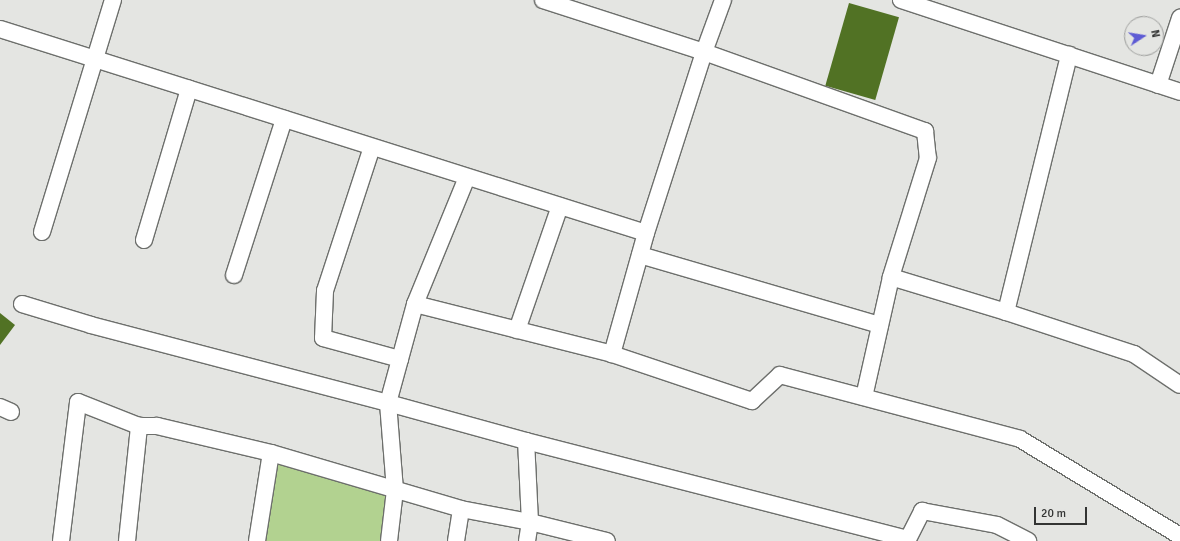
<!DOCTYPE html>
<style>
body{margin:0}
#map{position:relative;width:1180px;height:541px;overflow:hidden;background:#e4e5e2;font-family:Signika,sans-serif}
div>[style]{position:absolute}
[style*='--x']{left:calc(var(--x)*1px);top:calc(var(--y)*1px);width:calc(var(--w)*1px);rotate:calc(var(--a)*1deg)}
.green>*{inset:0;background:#b2d290}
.building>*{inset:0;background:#517224;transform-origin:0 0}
.roads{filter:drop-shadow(1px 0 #6d6f6c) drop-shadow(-1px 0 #6d6f6c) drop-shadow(0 1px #6d6f6c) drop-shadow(0 -1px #6d6f6c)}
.street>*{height:16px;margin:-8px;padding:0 8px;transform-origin:8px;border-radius:8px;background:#fff}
span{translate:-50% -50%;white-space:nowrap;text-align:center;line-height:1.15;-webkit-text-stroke:4px #e4e5e2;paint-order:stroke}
.north{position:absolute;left:1124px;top:16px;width:40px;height:40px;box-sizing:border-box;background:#e4e5e2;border:1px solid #9d9e9c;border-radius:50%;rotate:78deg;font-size:11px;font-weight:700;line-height:16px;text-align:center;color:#333433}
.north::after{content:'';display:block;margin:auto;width:14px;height:18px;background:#5d5bd4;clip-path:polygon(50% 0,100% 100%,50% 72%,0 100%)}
.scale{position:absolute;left:1034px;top:507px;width:53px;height:18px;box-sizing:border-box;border:2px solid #333433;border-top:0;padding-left:5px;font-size:12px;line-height:14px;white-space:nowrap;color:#333433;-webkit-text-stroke:3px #e4e5e2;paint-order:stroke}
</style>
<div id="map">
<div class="green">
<div style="clip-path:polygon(278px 462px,395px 491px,386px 541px,265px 541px)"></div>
</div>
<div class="building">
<div style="left:849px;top:3px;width:52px;height:86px;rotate:16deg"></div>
<div style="clip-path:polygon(0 313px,15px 325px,0 345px)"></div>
</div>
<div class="roads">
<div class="street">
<div style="--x:543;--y:0;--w:169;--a:17.9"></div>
<div style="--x:704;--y:52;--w:235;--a:19.7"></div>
<div style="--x:925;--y:131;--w:27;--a:84"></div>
<div style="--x:928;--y:158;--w:125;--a:107.3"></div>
<div style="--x:901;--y:0;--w:294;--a:18.2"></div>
<div style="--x:0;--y:29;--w:677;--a:17.53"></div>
<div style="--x:646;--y:233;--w:190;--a:-72.2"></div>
<div style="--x:704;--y:52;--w:55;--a:-69.9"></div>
<div style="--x:1158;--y:85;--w:71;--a:-71.8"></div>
<div style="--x:372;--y:147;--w:151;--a:108.1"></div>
<div style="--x:325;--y:291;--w:47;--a:92.4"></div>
<div style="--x:323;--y:338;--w:80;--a:15.3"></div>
<div style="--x:42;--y:232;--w:243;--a:-73"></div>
<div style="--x:646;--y:233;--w:126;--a:105.7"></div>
<div style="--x:612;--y:354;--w:148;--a:18.6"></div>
<div style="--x:752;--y:401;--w:38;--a:-43"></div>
<div style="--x:780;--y:375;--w:248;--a:14.9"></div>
<div style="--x:1020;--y:439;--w:187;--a:31.2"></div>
<div style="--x:144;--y:240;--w:158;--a:-73.4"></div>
<div style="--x:640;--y:255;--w:250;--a:16.3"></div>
<div style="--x:234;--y:275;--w:164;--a:-72.2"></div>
<div style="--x:22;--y:304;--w:72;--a:16.9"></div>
<div style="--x:91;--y:325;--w:307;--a:14.7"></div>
<div style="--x:388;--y:403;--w:87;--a:85.4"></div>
<div style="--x:395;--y:490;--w:51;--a:96.7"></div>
<div style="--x:415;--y:304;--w:137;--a:-67.7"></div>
<div style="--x:1006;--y:312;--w:135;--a:18.2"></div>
<div style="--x:1134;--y:354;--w:55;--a:34"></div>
<div style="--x:517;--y:330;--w:131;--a:-70.9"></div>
<div style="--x:864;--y:397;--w:123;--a:-77.3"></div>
<div style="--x:891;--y:277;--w:120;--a:16.9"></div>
<div style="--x:1006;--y:312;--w:265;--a:-76.2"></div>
<div style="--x:0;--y:407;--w:12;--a:24"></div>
<div style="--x:526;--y:441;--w:393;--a:14.4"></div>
<div style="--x:61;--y:541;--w:140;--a:-83"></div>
<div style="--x:78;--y:402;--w:66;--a:21.5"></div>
<div style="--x:139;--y:426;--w:18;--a:0"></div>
<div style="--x:157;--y:426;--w:117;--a:13.3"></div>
<div style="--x:271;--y:453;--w:198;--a:16.4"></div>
<div style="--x:461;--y:509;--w:70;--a:10.7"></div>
<div style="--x:530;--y:522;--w:79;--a:13.9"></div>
<div style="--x:127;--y:541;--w:116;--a:-84"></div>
<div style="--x:257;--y:541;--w:89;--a:-81"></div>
<div style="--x:456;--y:541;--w:32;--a:-81"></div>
<div style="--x:527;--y:541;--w:19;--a:-81"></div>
<div style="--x:530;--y:522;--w:81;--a:-92.8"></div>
<div style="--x:526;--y:441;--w:143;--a:-164.6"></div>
<div style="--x:388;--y:403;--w:103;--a:-74.7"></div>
<div style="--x:415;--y:304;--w:203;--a:14.2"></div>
<div style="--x:907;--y:541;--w:34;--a:-63"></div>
<div style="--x:922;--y:511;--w:76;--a:10.6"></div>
<div style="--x:997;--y:525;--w:35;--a:27"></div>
</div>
</div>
<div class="north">N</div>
<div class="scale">20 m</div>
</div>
